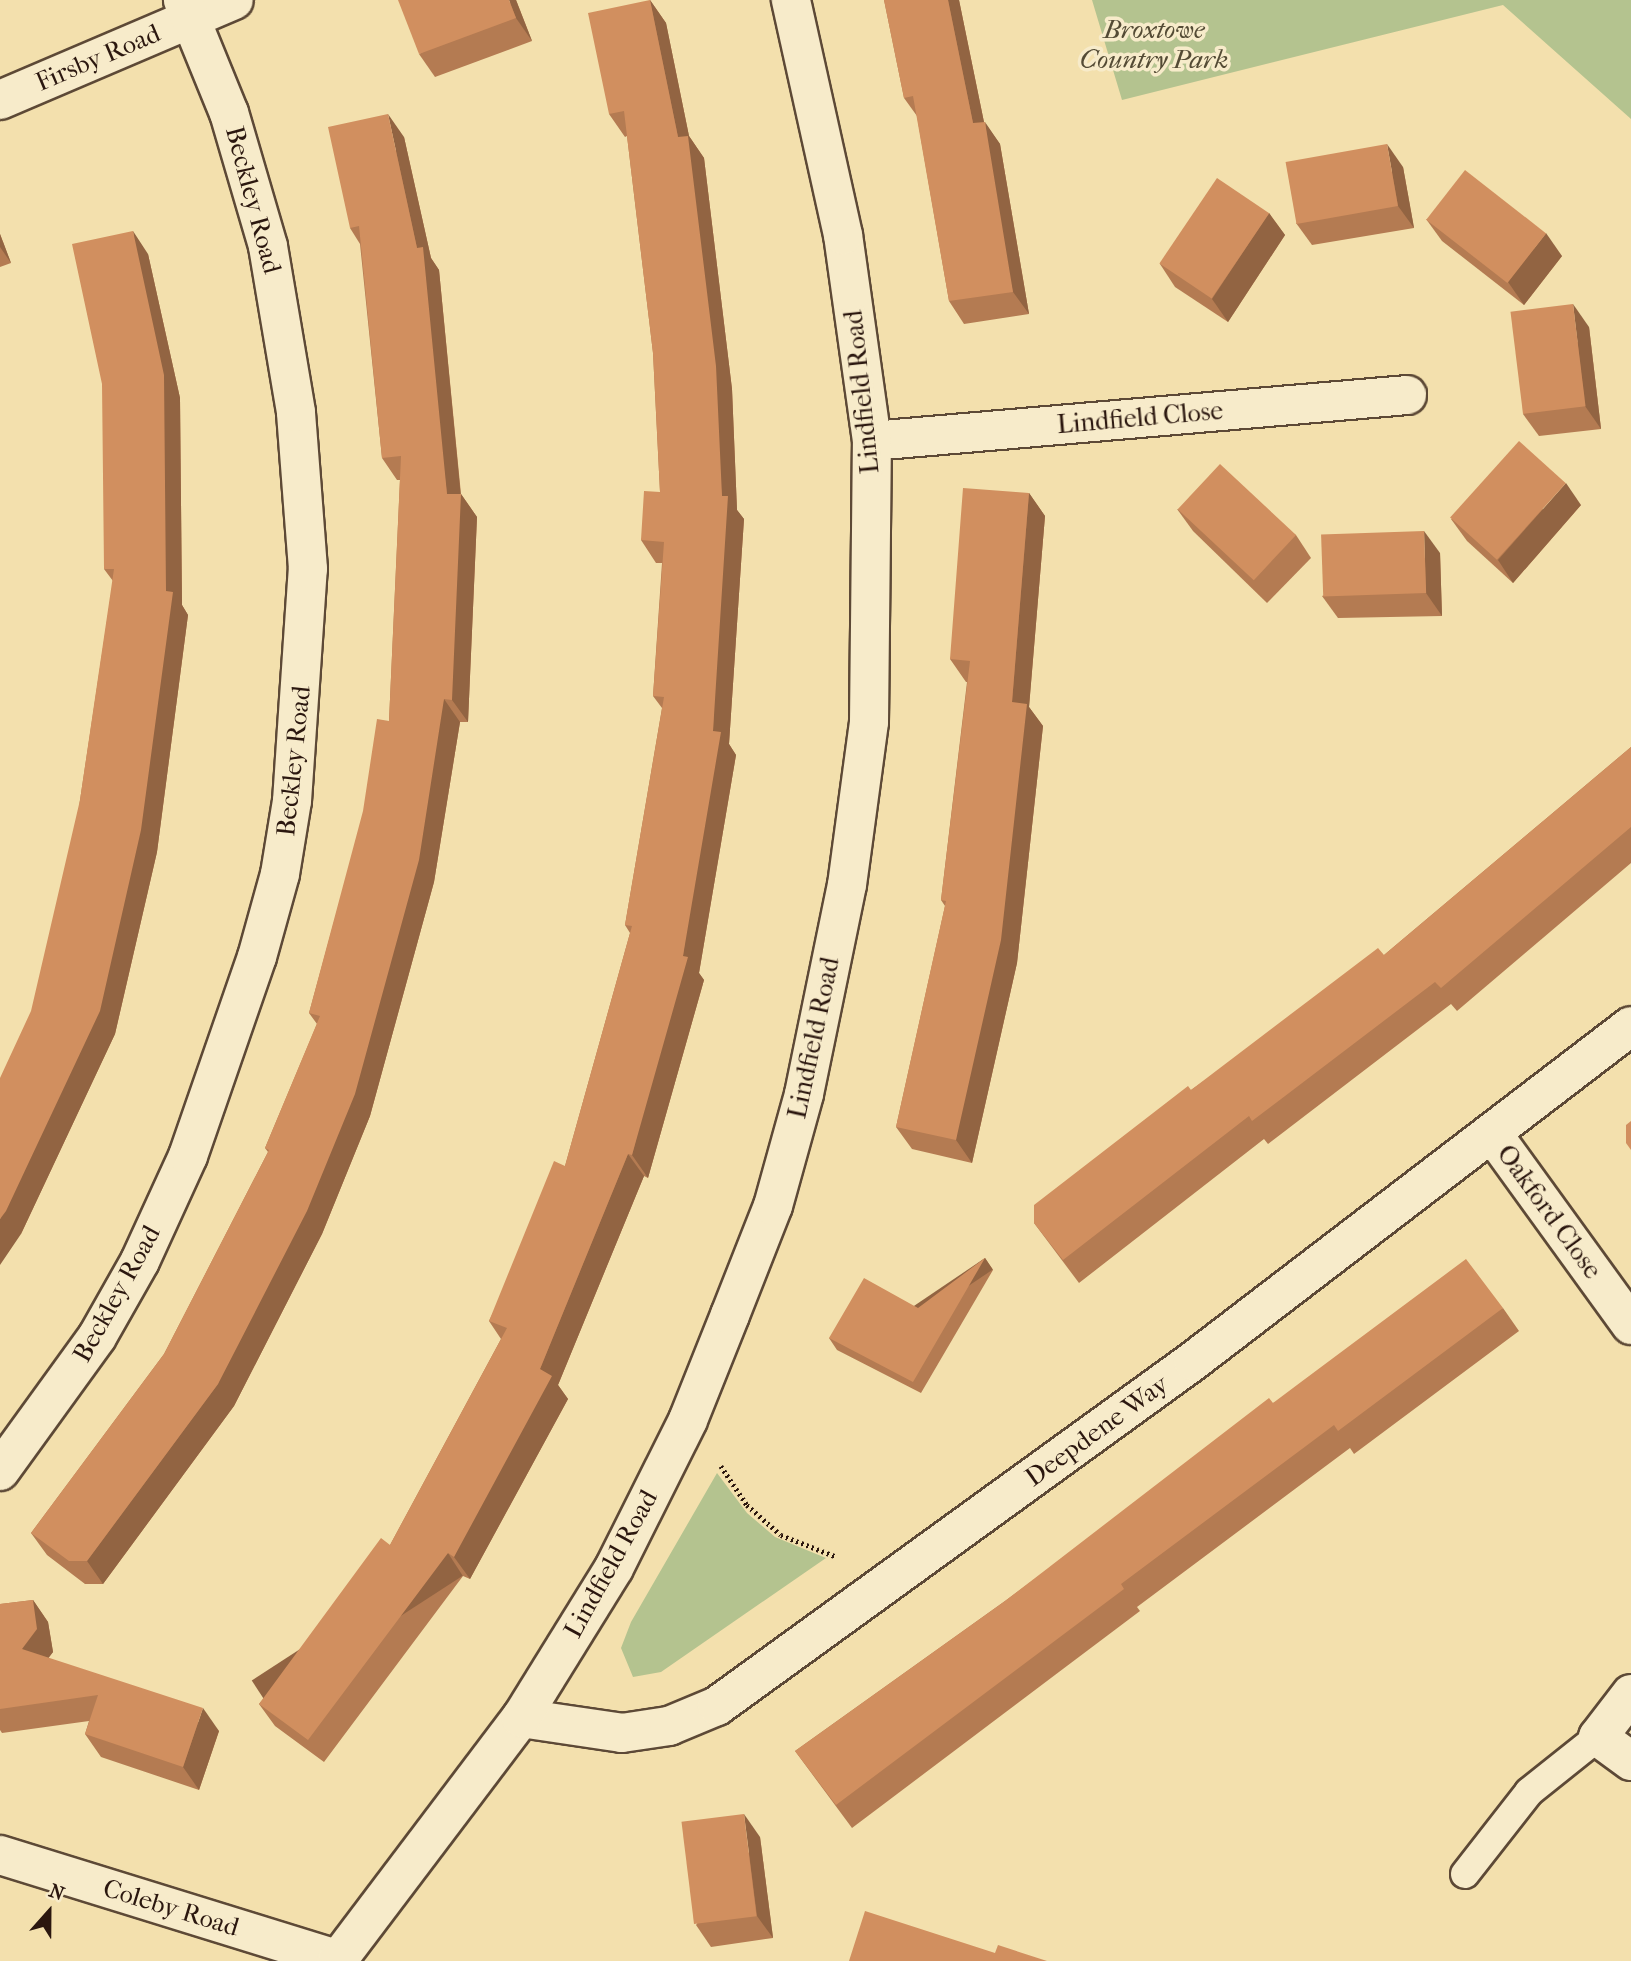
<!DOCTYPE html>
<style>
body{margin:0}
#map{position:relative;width:1631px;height:1961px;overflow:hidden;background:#f3e0ad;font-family:"IM FELL French Canon",serif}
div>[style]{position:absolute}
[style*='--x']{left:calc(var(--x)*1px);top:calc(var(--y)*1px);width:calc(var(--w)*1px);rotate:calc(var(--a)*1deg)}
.green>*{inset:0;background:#b4c38f}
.path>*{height:4.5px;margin-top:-2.25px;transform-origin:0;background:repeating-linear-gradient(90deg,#2b170f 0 2px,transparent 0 5.5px)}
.roads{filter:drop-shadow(2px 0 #5d4936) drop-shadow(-2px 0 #5d4936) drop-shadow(0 2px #5d4936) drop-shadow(0 -2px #5d4936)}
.lane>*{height:28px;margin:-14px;padding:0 14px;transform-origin:14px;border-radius:14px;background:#f7ebca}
.street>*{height:38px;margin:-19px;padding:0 19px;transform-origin:19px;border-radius:19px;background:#f7ebca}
.wall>*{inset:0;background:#b47b52}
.shaded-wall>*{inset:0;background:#926442;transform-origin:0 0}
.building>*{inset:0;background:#d18f5f;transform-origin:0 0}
span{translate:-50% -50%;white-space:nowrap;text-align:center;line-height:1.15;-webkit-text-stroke:7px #f7ebca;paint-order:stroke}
.park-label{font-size:26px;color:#544b35;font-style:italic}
.street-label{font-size:26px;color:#2b170f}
.north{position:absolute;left:14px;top:1877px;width:70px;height:70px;-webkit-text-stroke:5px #f7ebca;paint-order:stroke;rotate:21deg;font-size:19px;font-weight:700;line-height:28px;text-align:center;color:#2b170f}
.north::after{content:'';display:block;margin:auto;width:24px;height:32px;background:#2b170f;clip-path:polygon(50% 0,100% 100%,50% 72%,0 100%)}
</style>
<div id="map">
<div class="green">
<div style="clip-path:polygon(1092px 0,1631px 0,1631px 119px,1503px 5px,1122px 100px)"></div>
<div style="clip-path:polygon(717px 1473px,747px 1513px,775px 1537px,826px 1558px,661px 1672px,633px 1677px,621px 1648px,631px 1622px)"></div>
</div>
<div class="path">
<div style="--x:721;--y:1466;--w:47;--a:56.3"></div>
<div style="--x:747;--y:1505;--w:45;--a:41.4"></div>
<div style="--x:781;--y:1535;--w:60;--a:21.4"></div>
</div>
<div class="roads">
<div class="lane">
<div style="--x:1465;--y:1874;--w:104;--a:-52"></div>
<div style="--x:1529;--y:1792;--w:88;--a:-38.6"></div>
</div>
<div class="street">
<div style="--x:0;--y:100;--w:254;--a:-23.1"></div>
<div style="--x:872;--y:441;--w:537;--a:-4.91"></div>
<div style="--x:1492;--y:1133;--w:237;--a:54.1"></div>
<div style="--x:0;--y:1471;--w:165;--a:-54.1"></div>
<div style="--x:97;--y:1337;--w:87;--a:-60.5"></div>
<div style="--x:140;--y:1261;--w:115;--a:-65.4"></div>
<div style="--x:188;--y:1156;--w:211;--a:-70.9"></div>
<div style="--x:257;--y:957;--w:86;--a:-74.5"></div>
<div style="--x:280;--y:874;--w:74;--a:-80.7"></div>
<div style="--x:292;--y:801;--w:233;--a:-86.1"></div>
<div style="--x:308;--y:569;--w:157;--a:-94.4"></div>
<div style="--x:296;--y:412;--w:168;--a:-99.6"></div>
<div style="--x:268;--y:246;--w:139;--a:-106.3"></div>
<div style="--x:229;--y:113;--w:122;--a:-112.2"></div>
<div style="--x:1631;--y:1694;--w:54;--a:127.5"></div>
<div style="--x:1598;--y:1737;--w:41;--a:36"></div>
<div style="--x:521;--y:1718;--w:102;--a:8.4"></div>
<div style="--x:622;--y:1733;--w:48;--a:-8.5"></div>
<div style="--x:669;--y:1726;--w:52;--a:-22.6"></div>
<div style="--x:717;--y:1706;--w:588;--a:-35.93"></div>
<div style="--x:1193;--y:1361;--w:551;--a:-37.41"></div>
<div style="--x:0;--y:1855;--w:358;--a:17.2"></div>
<div style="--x:337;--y:1961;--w:305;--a:-52.9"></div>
<div style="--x:521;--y:1718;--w:176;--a:-58.2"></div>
<div style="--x:614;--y:1568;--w:165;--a:-63.4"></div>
<div style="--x:688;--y:1420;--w:113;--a:-68.2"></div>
<div style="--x:730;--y:1315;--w:117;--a:-68.5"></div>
<div style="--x:773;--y:1206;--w:116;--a:-74.5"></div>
<div style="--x:804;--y:1094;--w:213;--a:-78.4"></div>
<div style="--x:847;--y:885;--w:164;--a:-82.3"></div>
<div style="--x:869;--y:722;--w:281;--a:-89.4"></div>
<div style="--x:872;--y:441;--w:208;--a:-98"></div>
<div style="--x:843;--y:235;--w:241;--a:-102.5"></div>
</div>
</div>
<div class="wall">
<div style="clip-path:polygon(516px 0,532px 41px,435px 77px,419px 54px)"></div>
<div style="clip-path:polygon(650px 0,666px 23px,689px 136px,704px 158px,732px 389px,737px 510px,744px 519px,729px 744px,736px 755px,699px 973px,704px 980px,648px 1178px,644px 1176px,558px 1385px,568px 1399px,470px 1579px,463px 1576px,324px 1762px,275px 1726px,259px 1704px,390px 1545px,501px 1339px,489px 1321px,565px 1166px,630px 933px,625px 925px,662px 708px,653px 696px,662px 563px,656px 563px,641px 540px,660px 492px,653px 353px,627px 136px,625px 137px,609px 114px)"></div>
<div style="clip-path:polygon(884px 0,959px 0,984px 122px,1000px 144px,1029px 314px,964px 324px,949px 301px,917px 116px,904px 98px)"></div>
<div style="clip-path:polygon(404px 137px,431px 258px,439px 270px,461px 494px,477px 517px,468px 722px,460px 722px,434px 882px,370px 1116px,322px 1234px,234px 1406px,103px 1584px,85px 1584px,47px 1555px,31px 1533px,164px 1354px,268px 1152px,265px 1148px,317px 1024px,309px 1013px,389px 721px,400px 480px,397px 480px,382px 458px,360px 244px,350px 228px)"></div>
<div style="clip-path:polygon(1403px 167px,1414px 228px,1312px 245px,1296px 223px)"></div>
<div style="clip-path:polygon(1269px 213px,1285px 235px,1228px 322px,1175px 287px,1160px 264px)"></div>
<div style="clip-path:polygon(1426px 219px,1562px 256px,1524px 305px,1442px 241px)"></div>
<div style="clip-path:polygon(0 234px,11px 263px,0 267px)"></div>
<div style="clip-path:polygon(148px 254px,180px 398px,182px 605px,188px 615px,157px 852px,115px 1034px,21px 1234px,80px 800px,113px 581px,104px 569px)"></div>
<div style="clip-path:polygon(1589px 327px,1601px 429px,1539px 436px,1523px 414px)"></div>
<div style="clip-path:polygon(1029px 493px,1045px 516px,1029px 707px,1043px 726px,1017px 963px,972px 1163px,912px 1149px,896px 1127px,945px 906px,941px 900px,967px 682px,966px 682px,950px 659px)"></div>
<div style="clip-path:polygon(1581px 505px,1513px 583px,1467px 541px,1451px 519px)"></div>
<div style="clip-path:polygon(1177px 509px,1296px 535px,1311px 558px,1267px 603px,1193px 531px)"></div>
<div style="clip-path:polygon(1440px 553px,1442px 616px,1338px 618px,1322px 596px)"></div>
<div style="clip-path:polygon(1631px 747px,1631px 863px,1457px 1011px,1451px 1004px,1268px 1144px,1264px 1139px,1079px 1283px,1034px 1223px,1191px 1090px,1384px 955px)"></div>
<div style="clip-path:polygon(985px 1258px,993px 1270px,921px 1393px,837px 1350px,829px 1338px,918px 1308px)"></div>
<div style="clip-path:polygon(1503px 1308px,1519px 1331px,1354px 1454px,1350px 1448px,1137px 1607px,1140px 1611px,852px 1828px,795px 1751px,1005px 1601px,1273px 1403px)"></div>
<div style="clip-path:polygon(33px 1600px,48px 1622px,53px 1652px,48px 1658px,219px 1731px,199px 1790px,101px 1757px,85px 1734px,89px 1721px,2px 1733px,0 1730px,0 1604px)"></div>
<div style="clip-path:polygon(760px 1837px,773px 1938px,711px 1947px,696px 1925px)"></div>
</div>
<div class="shaded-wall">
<div style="clip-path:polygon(509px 0,516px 0,532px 41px,516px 18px)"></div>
<div style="clip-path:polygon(650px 0,666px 23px,689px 136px,704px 158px,732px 389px,737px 510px,744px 519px,729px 744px,736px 755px,699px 973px,704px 980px,648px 1178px,632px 1155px,683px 956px,713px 731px,722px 496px,678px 137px)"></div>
<div style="clip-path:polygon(948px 0,959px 0,987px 137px,985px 122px,1000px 144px,1029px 314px,1013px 292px,973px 123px)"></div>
<div style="clip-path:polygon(388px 114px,404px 137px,431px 258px,439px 270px,461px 498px,461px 494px,477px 517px,468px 722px,452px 700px,447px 494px,417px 248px)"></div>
<div style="clip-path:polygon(1387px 144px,1403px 167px,1414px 228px,1398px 206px)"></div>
<div style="clip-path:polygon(1269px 213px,1285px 235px,1228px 322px,1212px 299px)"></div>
<div style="clip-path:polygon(133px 231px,148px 254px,180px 398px,182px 605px,188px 615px,157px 852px,115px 1034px,21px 1234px,0 1265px,0 1219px,166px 591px)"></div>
<div style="clip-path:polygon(1546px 233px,1562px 256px,1524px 305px,1508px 282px)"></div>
<div style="clip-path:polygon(0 234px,11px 263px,0 247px)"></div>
<div style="clip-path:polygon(1573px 304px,1589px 327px,1601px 429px,1585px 406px)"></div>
<div style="clip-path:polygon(1566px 483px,1581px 505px,1513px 583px,1498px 560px)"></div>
<div style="clip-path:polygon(1029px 493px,1045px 516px,1029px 707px,1043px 726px,1017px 963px,972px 1163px,956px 1140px,1012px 702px)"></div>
<div style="clip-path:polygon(1424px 531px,1440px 553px,1442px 616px,1426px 593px)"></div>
<div style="clip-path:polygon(444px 699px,460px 722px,434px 882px,370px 1116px,322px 1234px,234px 1406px,103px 1584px,87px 1561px,218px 1384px)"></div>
<div style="clip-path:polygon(628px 1154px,644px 1176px,558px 1385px,568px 1399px,470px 1579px,454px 1557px,540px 1369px)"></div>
<div style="left:985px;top:1258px;width:14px;height:143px;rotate:56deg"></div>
<div style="left:448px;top:1553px;width:27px;height:234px;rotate:57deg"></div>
<div style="clip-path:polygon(33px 1600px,48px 1622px,53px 1652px,38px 1672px,22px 1649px)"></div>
<div style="clip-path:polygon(203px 1708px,219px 1731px,199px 1790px,183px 1767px)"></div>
<div style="clip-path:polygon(744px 1814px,760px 1837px,773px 1938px,757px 1916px)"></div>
</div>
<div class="building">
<div style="clip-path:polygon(398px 0,509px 0,516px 18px,419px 54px)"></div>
<div style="clip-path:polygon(650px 0,678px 137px,688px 136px,716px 366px,722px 496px,728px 496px,713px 731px,721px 732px,683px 956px,688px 957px,632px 1155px,628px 1154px,540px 1369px,552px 1376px,454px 1557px,448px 1553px,308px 1740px,259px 1704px,381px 1538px,390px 1545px,507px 1328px,489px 1321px,554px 1161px,565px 1166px,632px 926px,625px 925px,664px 697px,653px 696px,664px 542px,641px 540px,644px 491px,660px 492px,653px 353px,624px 111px,609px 114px,588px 13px)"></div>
<div style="clip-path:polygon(884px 0,948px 0,973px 123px,985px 122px,1013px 292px,949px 301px,913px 96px,904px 98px)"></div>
<div style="clip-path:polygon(388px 114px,417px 248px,423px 247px,447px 494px,461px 494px,452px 700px,444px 699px,419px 860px,355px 1094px,307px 1211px,218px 1384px,87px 1561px,69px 1561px,31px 1533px,164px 1354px,269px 1150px,265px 1148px,320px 1016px,309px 1013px,363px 811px,377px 719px,389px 721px,401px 456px,382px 458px,359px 226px,350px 228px,328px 127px)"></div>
<div style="left:1387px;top:144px;width:63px;height:103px;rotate:80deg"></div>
<div style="left:1465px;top:170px;width:103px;height:63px;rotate:38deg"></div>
<div style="left:1217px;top:178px;width:63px;height:103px;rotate:34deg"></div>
<div style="clip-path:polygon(133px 231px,164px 375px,166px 591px,173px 592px,141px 830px,100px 1011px,29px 1162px,6px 1211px,0 1219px,0 1078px,31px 1011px,80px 800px,114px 569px,104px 569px,102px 384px,72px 244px)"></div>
<div style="left:1573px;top:304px;width:103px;height:63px;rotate:83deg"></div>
<div style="left:1519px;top:441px;width:63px;height:103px;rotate:42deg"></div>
<div style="left:1220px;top:464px;width:104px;height:62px;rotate:43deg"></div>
<div style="clip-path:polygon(963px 488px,1029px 493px,1012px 702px,1027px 704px,1001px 940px,956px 1140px,896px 1127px,946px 901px,941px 900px,970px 661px,950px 659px)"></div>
<div style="left:1424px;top:531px;width:62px;height:103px;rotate:88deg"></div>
<div style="clip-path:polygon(1631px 747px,1631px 827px,1441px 988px,1435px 982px,1252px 1121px,1249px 1116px,1063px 1260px,1034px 1223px,1034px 1205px,1188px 1086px,1191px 1090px,1378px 948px,1384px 955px)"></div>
<div style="clip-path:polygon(1631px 1121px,1631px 1150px,1626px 1143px,1626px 1125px)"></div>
<div style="clip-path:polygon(985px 1258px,913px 1382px,829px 1338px,864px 1278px,918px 1308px)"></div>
<div style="clip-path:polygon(1466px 1259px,1503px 1308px,1338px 1431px,1334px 1425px,1121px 1584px,1124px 1589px,836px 1805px,795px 1751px,1005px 1601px,1269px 1398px,1273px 1403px)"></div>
<div style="clip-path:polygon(33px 1600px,37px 1629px,22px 1649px,203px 1708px,183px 1767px,85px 1734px,98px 1695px,0 1709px,0 1604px)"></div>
<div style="left:744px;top:1814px;width:103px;height:63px;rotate:83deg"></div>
<div style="clip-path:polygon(865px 1911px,995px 1953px,998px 1945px,1047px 1961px,849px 1961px)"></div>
</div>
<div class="park-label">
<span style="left:1154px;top:45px">Broxtowe<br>Country Park</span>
</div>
<div class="street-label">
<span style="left:98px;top:58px;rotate:-23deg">Firsby Road</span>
<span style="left:253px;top:200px;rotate:75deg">Beckley Road</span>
<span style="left:862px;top:392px;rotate:-96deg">Lindfield Road</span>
<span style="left:1140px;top:418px;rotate:-5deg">Lindfield Close</span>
<span style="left:294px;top:761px;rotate:-84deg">Beckley Road</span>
<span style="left:814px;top:1038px;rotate:-78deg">Lindfield Road</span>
<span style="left:1549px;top:1212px;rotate:54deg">Oakford Close</span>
<span style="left:117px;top:1294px;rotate:-61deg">Beckley Road</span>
<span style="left:1097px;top:1431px;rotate:-36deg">Deepdene Way</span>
<span style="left:611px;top:1564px;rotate:-61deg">Lindfield Road</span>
<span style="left:171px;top:1908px;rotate:17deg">Coleby Road</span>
</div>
<div class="north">N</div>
</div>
